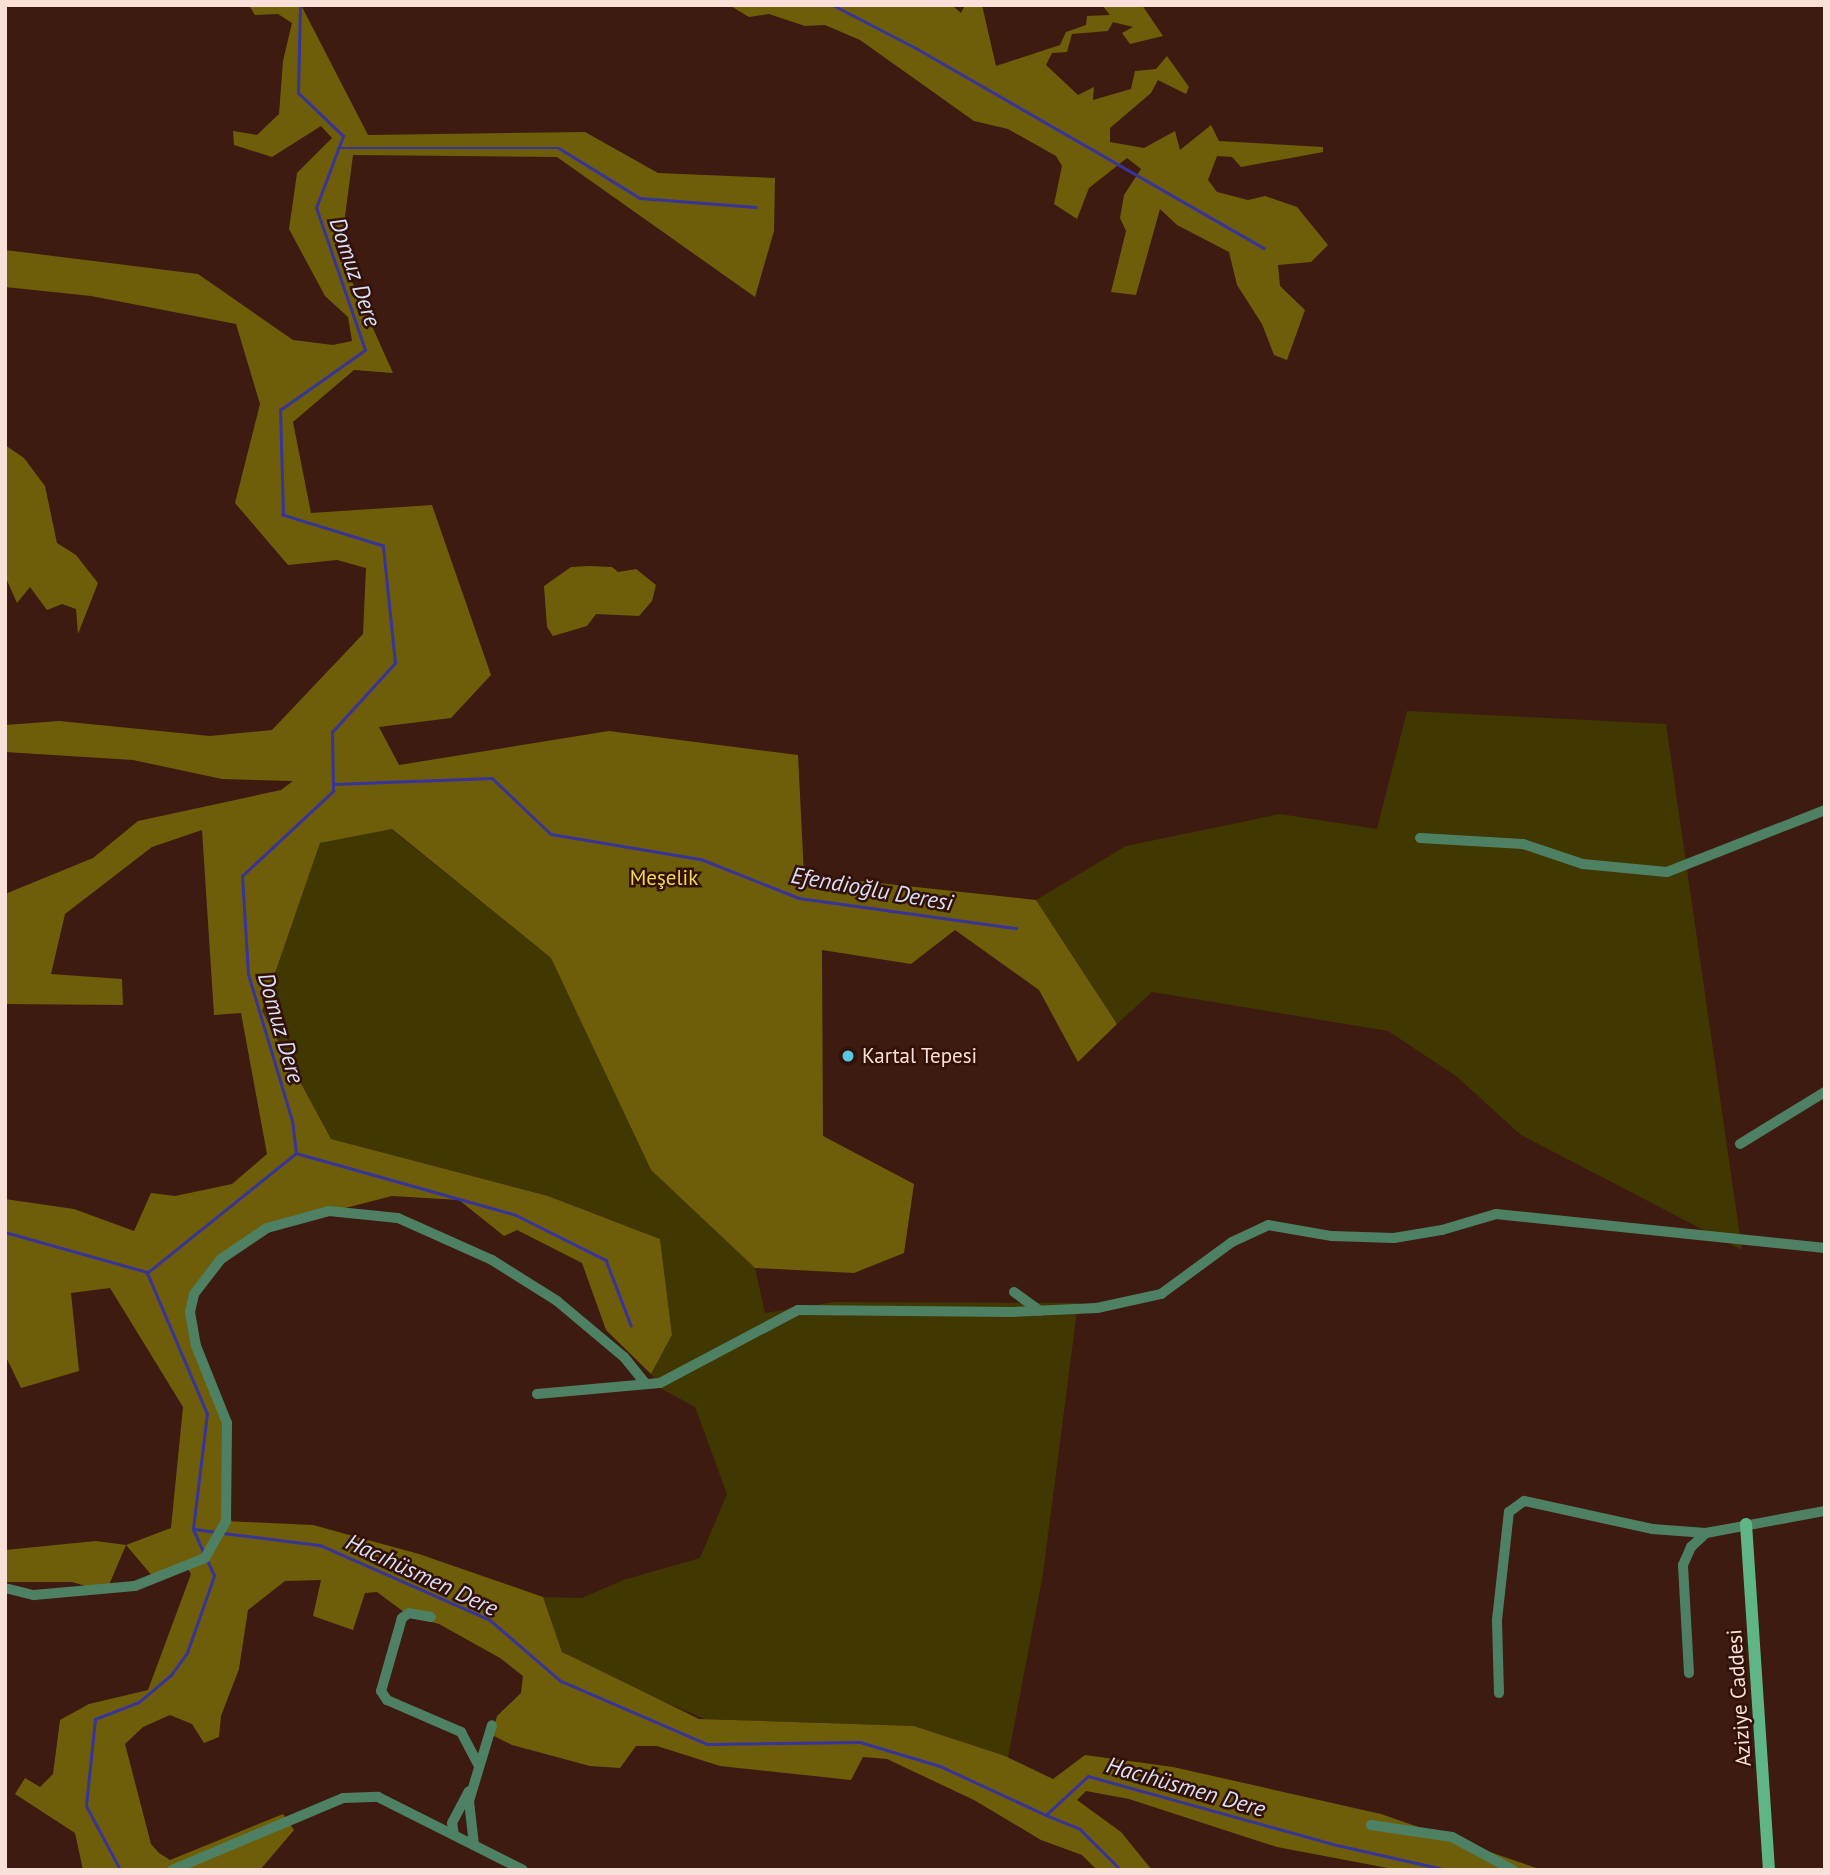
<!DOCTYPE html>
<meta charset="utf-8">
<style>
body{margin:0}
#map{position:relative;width:1830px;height:1875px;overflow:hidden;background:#3d1b10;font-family:"PT Sans",sans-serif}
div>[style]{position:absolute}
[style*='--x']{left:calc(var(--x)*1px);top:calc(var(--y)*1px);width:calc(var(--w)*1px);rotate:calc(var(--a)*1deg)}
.green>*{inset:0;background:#413700}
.forest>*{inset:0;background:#6e5e0a}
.stream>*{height:2.5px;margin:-1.25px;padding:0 1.25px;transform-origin:1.25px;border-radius:1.25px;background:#38349a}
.street>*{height:10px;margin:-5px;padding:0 5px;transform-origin:5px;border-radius:5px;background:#4e8164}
.secondary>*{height:12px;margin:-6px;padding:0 6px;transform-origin:6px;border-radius:6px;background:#60b586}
.dots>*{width:19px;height:19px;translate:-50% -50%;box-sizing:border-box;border:4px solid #321107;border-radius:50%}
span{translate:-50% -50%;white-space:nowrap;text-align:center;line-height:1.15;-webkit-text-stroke:5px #321107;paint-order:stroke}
.park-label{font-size:21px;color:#f3d852}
.poi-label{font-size:21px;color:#f9e1d9}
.left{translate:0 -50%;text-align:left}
.street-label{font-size:21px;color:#f9e1d9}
.water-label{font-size:23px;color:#dadffa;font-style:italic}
.frame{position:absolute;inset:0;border:7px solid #f9e1d9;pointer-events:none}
</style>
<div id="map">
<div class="green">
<div style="clip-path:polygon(1407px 711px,1666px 724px,1742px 1250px,1521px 1135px,1456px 1076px,1388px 1031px,1152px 992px,1117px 1024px,1036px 900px,1126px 846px,1280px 814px,1377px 829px)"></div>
<div style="clip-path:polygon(391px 829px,551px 958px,651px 1170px,755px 1268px,765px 1313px,835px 1302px,1078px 1303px,1043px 1574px,1008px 1758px,914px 1726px,705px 1719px,617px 1682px,562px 1652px,543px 1597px,582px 1598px,623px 1580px,700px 1558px,727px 1494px,695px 1407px,662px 1389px,651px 1374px,672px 1335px,660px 1239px,548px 1196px,331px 1139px,262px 1011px,320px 843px)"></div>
</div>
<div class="forest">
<div style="clip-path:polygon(249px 5px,301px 5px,368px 135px,585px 132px,658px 173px,775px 178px,774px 231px,755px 297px,557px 157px,353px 155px,340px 255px,393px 373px,354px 370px,293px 422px,311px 513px,432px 505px,491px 675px,451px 718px,379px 727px,399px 765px,609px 731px,798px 755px,804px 875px,1036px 900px,1117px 1024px,1078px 1062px,1039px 990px,955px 930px,911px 964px,822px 950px,823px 1136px,914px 1184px,904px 1253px,854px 1273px,755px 1268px,651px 1170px,551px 958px,392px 829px,320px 843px,262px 1011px,331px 1139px,548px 1196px,660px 1239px,672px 1335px,651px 1374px,606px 1330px,582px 1263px,517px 1230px,504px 1236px,459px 1200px,392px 1196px,267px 1228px,221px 1259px,194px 1294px,196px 1346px,227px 1423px,226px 1521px,313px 1525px,419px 1554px,543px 1597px,562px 1652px,699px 1719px,914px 1726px,1005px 1756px,1053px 1779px,1085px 1755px,1173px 1767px,1381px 1814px,1542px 1870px,1398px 1870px,1277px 1847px,1129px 1799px,1086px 1791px,1077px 1800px,1121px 1832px,1152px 1870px,1097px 1870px,1082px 1855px,1041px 1840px,974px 1800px,887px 1759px,863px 1757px,851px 1780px,720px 1766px,657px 1746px,636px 1746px,620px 1768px,590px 1766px,512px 1745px,492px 1735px,497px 1716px,521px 1693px,523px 1676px,500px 1658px,439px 1624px,408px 1615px,377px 1592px,365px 1593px,353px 1630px,313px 1616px,321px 1580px,285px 1581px,248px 1610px,239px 1669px,221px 1716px,219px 1737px,204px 1743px,192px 1724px,170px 1715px,143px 1727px,125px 1744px,151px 1844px,159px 1853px,170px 1860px,283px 1814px,294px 1830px,260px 1870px,83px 1870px,75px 1833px,15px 1794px,25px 1778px,40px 1787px,53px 1774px,60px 1720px,89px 1704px,148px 1690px,191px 1574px,186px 1566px,154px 1578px,126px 1545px,106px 1592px,72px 1582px,5px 1582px,5px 1550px,96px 1541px,126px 1545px,171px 1528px,183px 1407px,110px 1288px,71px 1293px,79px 1371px,21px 1388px,5px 1355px,5px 1199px,74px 1209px,134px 1231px,151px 1193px,175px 1196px,232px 1184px,267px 1154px,241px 1013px,214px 1015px,202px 830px,152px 847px,65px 914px,51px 974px,122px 979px,123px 1005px,5px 1004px,5px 894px,93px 858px,138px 821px,281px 790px,293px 781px,222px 779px,133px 760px,5px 752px,5px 725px,59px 721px,210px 736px,272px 730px,363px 634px,366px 568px,337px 560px,288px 565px,235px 503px,260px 404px,236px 324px,91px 296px,5px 287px,5px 250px,198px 274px,293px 340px,333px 345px,352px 341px,348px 317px,325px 296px,289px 229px,297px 173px,332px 138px,321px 126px,272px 157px,234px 145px,233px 131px,257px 135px,279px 114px,283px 61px,292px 23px,278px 14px,255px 15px)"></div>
<div style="clip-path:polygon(729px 5px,952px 5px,961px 13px,965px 5px,982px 5px,996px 66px,1060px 45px,1066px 32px,1086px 25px,1087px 16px,1110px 15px,1102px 5px,1142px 5px,1163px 36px,1130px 44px,1122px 33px,1133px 27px,1113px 22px,1108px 31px,1072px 34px,1067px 52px,1052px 53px,1046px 65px,1078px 95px,1094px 87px,1093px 100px,1131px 89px,1135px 71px,1156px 69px,1167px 56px,1189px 87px,1186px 94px,1158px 80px,1151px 93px,1110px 128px,1110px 142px,1144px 148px,1175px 131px,1180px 150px,1211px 125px,1219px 141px,1323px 147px,1323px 152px,1241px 167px,1232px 157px,1217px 156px,1208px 180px,1217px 192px,1248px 200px,1265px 196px,1297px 207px,1328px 245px,1311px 262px,1278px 265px,1280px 286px,1305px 310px,1287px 360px,1274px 355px,1262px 324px,1237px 285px,1229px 252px,1177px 225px,1160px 209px,1136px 295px,1111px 292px,1126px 231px,1120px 218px,1124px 195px,1141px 169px,1127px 158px,1089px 188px,1077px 219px,1054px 204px,1062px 166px,1056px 156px,1008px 129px,974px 121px,860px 40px,825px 25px,805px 26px,769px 14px,749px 17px)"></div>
<div style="clip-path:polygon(5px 445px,24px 458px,45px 486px,57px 543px,76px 555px,98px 583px,78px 634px,76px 609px,62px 604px,47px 610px,30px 587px,17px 603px,5px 576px)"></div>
<div style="clip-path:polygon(589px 566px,612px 567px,618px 572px,636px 569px,656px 585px,652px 601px,639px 616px,596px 614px,587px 626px,553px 636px,547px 627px,544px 586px,571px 567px)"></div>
</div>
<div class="stream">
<div style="--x:833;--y:5;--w:93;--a:27.4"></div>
<div style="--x:916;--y:48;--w:401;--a:29.9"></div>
<div style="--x:338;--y:148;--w:221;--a:0"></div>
<div style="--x:559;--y:148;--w:95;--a:31.7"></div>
<div style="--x:640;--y:198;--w:116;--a:4.4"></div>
<div style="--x:333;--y:784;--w:159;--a:-2.2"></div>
<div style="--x:492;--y:778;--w:81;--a:43.5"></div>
<div style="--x:551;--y:834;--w:152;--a:9.5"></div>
<div style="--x:701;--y:859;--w:105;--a:21.7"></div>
<div style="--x:799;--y:898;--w:219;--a:7.9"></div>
<div style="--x:296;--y:1153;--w:229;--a:15.7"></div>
<div style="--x:516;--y:1215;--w:101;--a:26.6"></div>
<div style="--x:606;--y:1260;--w:70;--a:69"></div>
<div style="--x:5;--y:1232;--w:148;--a:15.7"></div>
<div style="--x:195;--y:1529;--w:21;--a:8"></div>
<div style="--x:223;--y:1533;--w:98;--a:7.1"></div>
<div style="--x:320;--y:1545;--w:186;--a:23.8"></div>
<div style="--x:490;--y:1620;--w:94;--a:40.7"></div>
<div style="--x:561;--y:1681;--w:159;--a:23.3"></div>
<div style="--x:707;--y:1744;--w:153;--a:-0.7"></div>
<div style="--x:860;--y:1742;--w:84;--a:16.7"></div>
<div style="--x:940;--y:1766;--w:117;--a:24.8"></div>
<div style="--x:1046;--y:1815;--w:57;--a:-42.9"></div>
<div style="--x:1088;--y:1776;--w:258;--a:15.5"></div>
<div style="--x:1337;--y:1845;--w:114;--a:12.7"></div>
<div style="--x:204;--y:1554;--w:27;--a:-114"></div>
<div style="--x:193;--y:1529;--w:116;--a:-83.1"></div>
<div style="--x:207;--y:1414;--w:153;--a:-113.1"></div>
<div style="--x:147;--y:1273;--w:191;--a:-38.8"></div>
<div style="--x:296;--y:1153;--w:32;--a:-97"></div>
<div style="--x:292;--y:1121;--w:153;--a:-106.7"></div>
<div style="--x:248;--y:974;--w:98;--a:-93.5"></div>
<div style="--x:242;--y:876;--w:125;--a:-43"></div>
<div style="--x:333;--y:791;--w:59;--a:-91"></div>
<div style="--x:332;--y:732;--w:93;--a:-47.6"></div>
<div style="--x:395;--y:663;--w:118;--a:-95.9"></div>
<div style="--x:383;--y:546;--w:105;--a:-162.8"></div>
<div style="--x:283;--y:515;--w:105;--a:-91.6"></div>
<div style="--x:280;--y:410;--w:104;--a:-35.2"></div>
<div style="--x:365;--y:350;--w:150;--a:-109"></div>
<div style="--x:316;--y:208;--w:77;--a:-69.4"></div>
<div style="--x:343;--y:136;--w:62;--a:-136.3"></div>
<div style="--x:298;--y:93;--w:88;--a:-88.7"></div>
<div style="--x:1046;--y:1815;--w:37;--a:22"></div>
<div style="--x:1080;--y:1829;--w:58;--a:45"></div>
<div style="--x:120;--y:1870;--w:72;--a:-118"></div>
<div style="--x:86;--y:1806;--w:87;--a:-84.1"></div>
<div style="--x:95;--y:1719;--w:47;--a:-21.1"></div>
<div style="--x:139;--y:1702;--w:42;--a:-40.2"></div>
<div style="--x:171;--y:1675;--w:27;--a:-54"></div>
<div style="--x:187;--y:1653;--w:82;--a:-70.7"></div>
<div style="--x:214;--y:1576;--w:17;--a:-114"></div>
</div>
<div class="street">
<div style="--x:1420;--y:838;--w:103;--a:3.3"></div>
<div style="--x:1523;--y:844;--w:63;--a:18.4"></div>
<div style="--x:1583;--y:864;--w:84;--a:5.4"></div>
<div style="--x:1667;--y:872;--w:170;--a:-21.4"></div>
<div style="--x:1740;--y:1144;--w:100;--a:-31.5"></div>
<div style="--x:1014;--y:1292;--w:32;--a:36"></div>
<div style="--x:537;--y:1394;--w:123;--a:-5.1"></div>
<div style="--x:660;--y:1383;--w:156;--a:-27.9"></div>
<div style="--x:798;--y:1310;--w:215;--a:0.5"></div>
<div style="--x:1013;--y:1312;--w:84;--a:-2.7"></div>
<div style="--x:1097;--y:1308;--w:66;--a:-12.3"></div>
<div style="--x:1161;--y:1294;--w:88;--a:-36.2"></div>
<div style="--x:1232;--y:1242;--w:40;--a:-25"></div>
<div style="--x:1268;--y:1225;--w:65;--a:9.8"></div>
<div style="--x:1332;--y:1236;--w:62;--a:1.8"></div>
<div style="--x:1394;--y:1238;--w:49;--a:-9.5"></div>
<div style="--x:1442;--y:1230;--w:56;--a:-16.5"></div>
<div style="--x:1496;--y:1214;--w:331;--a:5.9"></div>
<div style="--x:5;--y:1588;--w:30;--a:14"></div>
<div style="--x:34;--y:1595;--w:101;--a:-5.1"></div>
<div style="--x:135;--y:1586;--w:75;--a:-21.8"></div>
<div style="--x:205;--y:1558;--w:43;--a:-60.4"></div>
<div style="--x:226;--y:1521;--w:98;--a:-89.4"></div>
<div style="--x:227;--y:1423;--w:83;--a:-111.9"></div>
<div style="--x:196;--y:1346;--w:35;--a:-100"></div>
<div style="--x:190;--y:1312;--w:18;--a:-77"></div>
<div style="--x:194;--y:1294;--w:44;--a:-52.4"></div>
<div style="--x:221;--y:1259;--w:55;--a:-34"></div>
<div style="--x:267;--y:1228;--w:64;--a:-15.3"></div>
<div style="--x:329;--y:1211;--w:69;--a:5.8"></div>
<div style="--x:398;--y:1218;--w:103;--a:24.1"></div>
<div style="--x:492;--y:1260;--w:77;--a:32.2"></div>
<div style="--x:557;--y:1301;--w:87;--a:39.9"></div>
<div style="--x:624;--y:1357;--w:35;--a:51"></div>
<div style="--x:431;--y:1617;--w:22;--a:-170"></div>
<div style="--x:409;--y:1613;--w:9;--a:144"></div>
<div style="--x:402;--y:1618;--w:76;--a:106"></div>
<div style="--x:381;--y:1691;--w:11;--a:56"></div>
<div style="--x:387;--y:1700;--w:81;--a:23.4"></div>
<div style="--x:461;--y:1732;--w:36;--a:62"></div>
<div style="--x:1689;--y:1673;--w:108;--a:-93.2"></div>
<div style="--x:1683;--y:1565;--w:20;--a:-66"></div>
<div style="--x:1691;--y:1547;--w:21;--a:-43"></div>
<div style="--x:1706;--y:1533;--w:121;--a:-10.5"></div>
<div style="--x:1499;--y:1693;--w:73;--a:-91.6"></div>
<div style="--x:1497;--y:1620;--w:109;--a:-83.7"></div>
<div style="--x:1509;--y:1512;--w:19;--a:-36"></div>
<div style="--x:1524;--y:1501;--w:131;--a:12.3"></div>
<div style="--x:1652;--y:1529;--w:54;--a:4.2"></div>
<div style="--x:1371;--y:1825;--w:82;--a:8.4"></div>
<div style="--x:1452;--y:1837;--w:69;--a:28.4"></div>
<div style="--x:454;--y:1835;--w:12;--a:-99"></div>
<div style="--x:452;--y:1823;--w:36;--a:-62"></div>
<div style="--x:474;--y:1845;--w:44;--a:-96.5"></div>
<div style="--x:469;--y:1801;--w:79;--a:-73.2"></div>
<div style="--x:172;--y:1870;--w:186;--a:-22.8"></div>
<div style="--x:343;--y:1798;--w:35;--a:-2"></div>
<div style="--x:378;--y:1797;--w:162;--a:26.7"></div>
</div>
<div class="secondary">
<div style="--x:1746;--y:1524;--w:347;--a:86.2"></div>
</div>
<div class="dots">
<div style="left:848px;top:1056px;background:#59c8e5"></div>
</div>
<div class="park-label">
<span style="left:664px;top:878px">Meşelik</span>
</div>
<div class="poi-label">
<span class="left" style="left:862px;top:1056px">Kartal Tepesi</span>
</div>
<div class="street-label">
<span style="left:1739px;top:1698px;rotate:-94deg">Aziziye Caddesi</span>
</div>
<div class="water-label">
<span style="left:355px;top:272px;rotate:71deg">Domuz Dere</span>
<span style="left:872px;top:889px;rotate:10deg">Efendioğlu Deresi</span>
<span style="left:281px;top:1028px;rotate:74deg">Domuz Dere</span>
<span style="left:422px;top:1575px;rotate:25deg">Hacıhüsmen Dere</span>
<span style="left:1186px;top:1787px;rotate:16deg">Hacıhüsmen Dere</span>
</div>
<div class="frame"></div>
</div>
